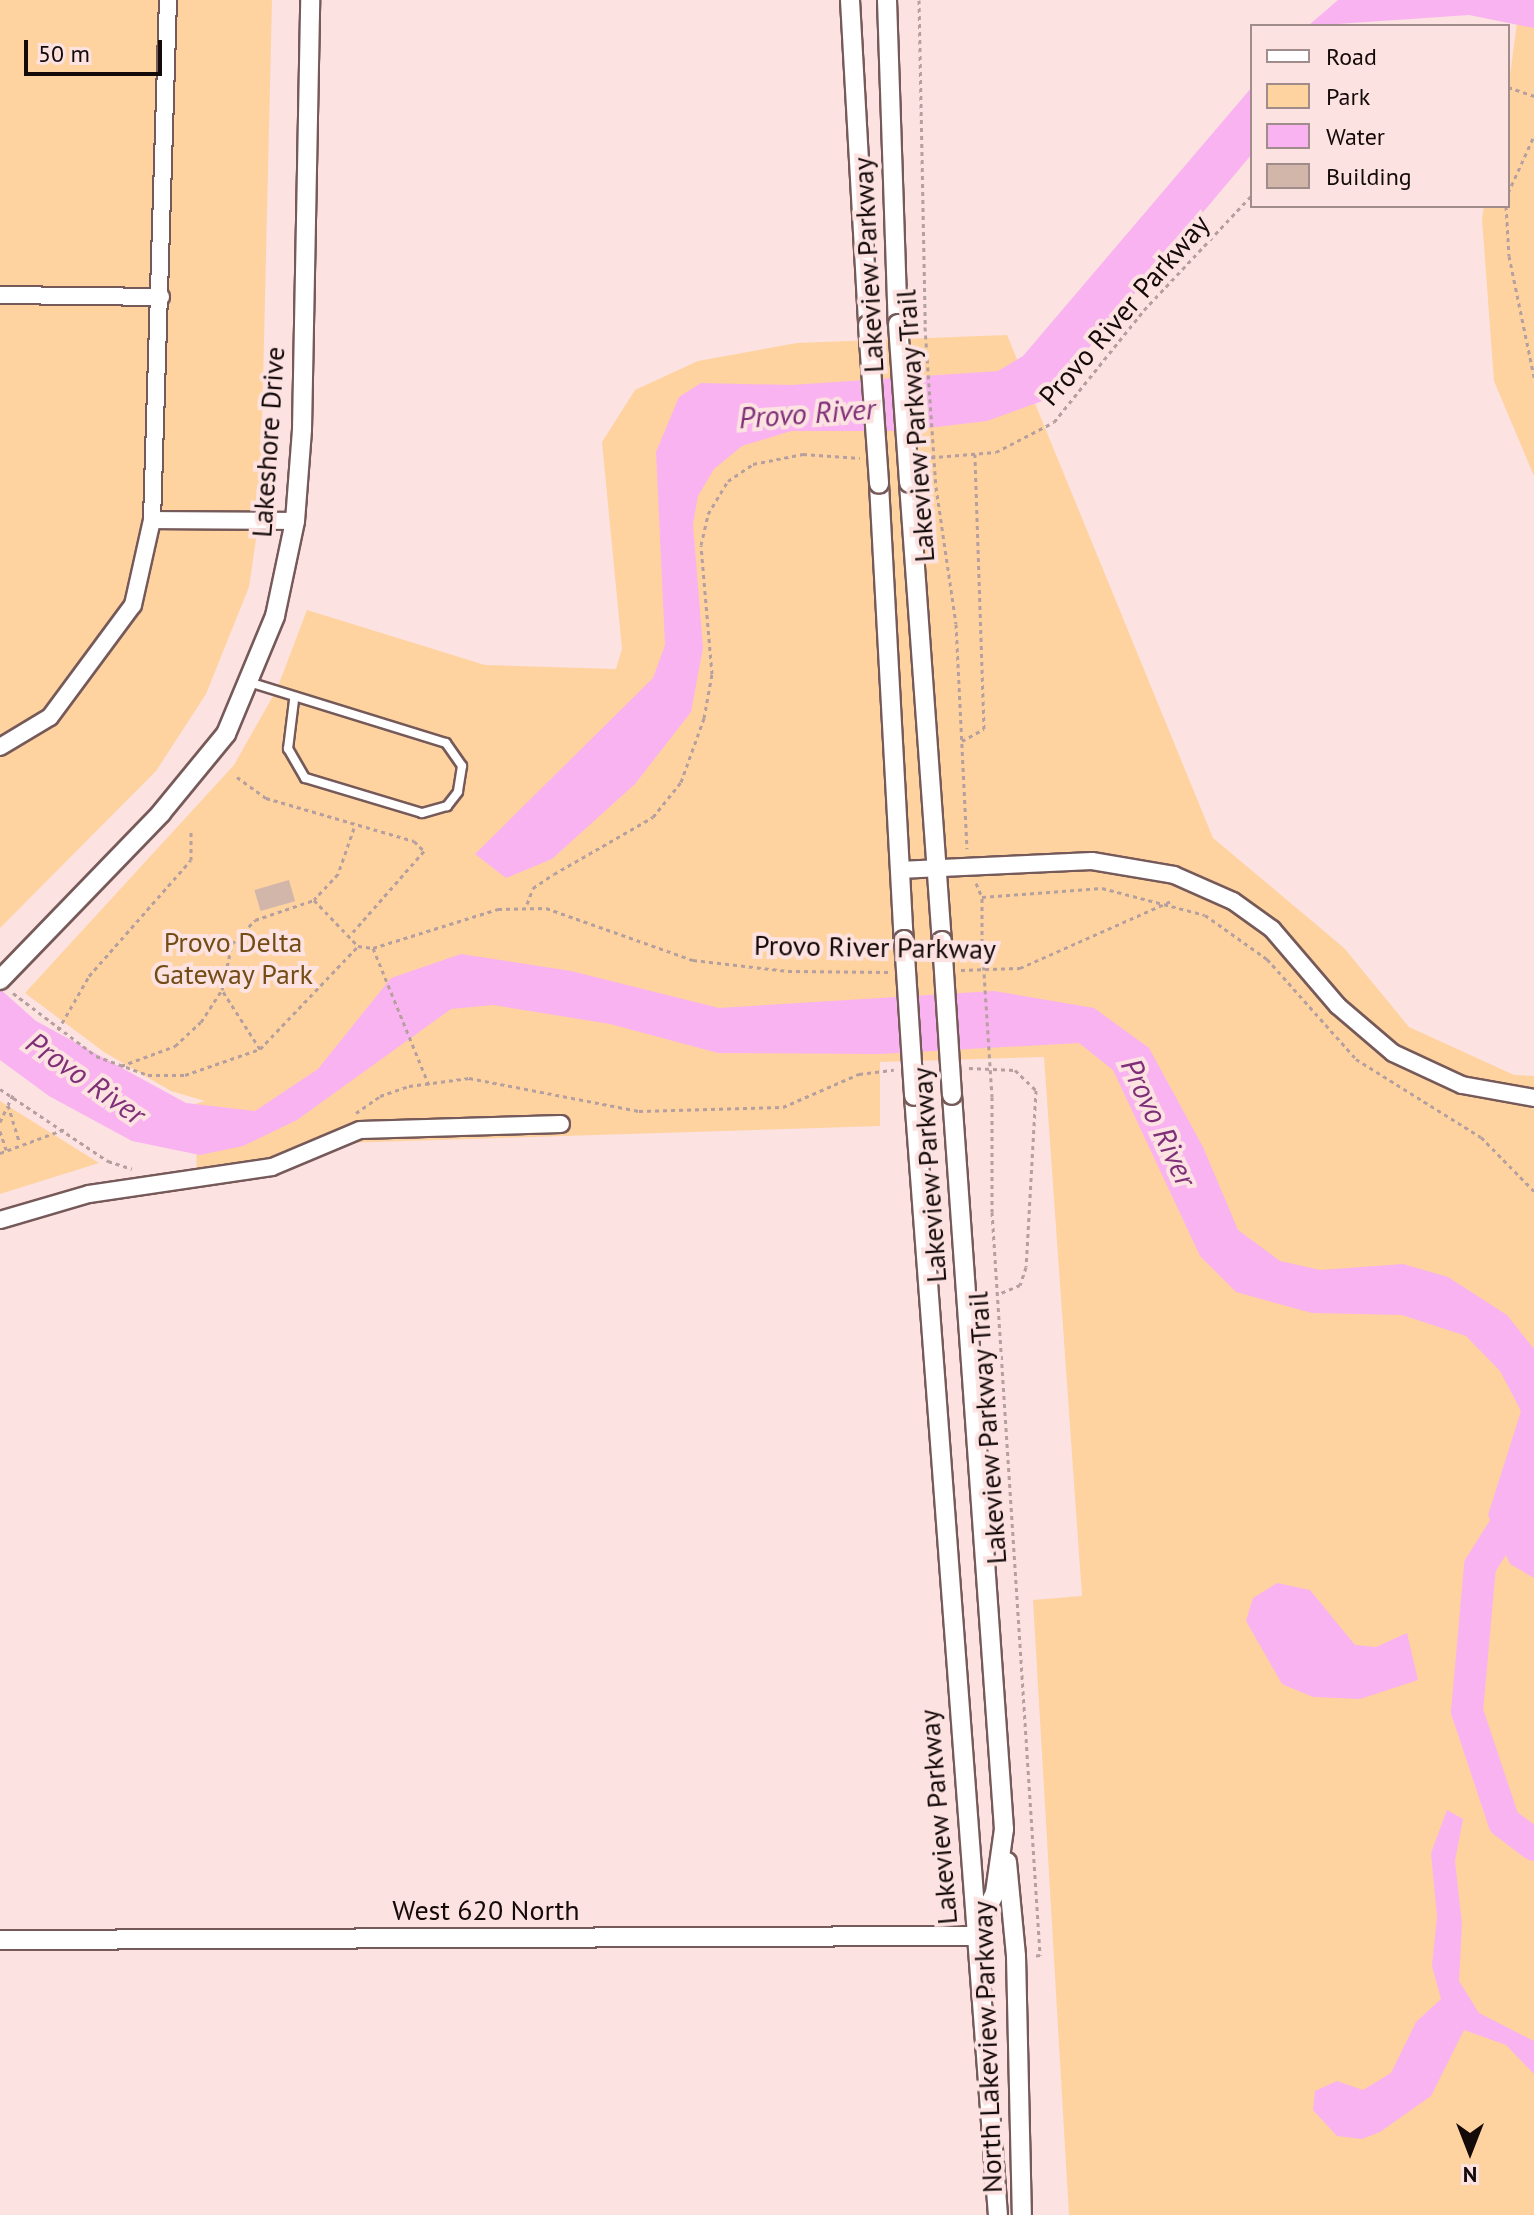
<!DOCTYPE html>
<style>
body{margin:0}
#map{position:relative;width:1534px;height:2215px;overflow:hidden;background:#fce2e1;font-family:"PT Sans",sans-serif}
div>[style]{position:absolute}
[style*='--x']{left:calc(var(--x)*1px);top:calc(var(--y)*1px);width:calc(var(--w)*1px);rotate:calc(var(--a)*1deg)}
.green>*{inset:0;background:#fed3a0}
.water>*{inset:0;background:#f9b3f1}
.river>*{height:32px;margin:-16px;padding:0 16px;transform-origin:16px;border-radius:16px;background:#f9b3f1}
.building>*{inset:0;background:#d2b6a9;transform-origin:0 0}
.path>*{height:3px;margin-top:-1.5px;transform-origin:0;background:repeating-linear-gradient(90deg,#b5a09f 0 4px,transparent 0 8px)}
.roads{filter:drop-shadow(2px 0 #765a59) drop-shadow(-2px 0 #765a59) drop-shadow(0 2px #765a59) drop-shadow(0 -2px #765a59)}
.service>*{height:8px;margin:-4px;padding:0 4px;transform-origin:4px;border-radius:4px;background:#fff}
.minor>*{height:16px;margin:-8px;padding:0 8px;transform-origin:8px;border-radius:8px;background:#fff}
.tertiary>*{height:18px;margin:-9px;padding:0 9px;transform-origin:9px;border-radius:9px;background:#fff}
.path-bridge>*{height:3px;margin-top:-1.5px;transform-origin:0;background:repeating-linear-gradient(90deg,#b5a09f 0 4px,transparent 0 8px)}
.bridges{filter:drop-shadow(2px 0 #765a59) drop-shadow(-2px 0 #765a59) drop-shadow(0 2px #765a59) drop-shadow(0 -2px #765a59)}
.tertiary-bridge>*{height:18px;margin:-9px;padding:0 9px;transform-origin:9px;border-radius:9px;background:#fff}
span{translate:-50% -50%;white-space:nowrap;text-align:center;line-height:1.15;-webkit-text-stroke:8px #fce2e1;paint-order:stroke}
.street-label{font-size:28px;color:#150a0a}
.park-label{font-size:28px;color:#734c16}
.water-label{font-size:30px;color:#7e2f78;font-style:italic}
.legend{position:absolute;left:1250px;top:24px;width:260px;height:184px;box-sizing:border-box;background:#fce2e1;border:2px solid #a08c8b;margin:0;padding:10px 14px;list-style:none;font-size:24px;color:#150a0a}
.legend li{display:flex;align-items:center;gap:16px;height:40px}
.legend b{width:40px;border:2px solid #a08c8b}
.north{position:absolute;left:1430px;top:2111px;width:80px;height:80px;-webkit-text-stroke:6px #fce2e1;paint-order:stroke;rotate:180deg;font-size:22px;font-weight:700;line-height:32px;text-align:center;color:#150a0a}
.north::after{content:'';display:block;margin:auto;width:28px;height:36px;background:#150a0a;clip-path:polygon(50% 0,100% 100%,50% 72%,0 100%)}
.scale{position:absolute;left:24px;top:40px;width:138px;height:36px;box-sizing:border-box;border:4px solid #150a0a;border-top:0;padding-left:10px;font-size:24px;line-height:28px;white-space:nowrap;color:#150a0a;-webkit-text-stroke:6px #fce2e1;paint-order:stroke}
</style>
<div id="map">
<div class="green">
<div style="clip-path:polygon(0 0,272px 0,260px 511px,249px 587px,206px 694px,156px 771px,0 928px)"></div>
<div style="clip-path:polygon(1517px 23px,1534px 28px,1534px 476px,1494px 381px,1482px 219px,1484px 206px,1508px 206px,1508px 90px)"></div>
<div style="clip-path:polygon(1007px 335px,1213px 838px,1344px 948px,1409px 1027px,1514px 1075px,1534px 1076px,1534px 2215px,1069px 2215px,1033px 1600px,1082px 1596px,1044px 1057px,880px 1062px,880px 1126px,309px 1144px,274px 1160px,197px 1176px,195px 1104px,205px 1101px,171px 1091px,104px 1052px,25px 993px,234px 765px,277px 689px,307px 610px,485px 665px,616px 669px,622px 649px,602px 442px,635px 390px,698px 361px,797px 343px)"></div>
<div style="clip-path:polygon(0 1101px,99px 1163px,0 1194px)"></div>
</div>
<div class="water">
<div style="clip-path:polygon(1338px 0,1534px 0,1534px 28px,1469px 15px,1308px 26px)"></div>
<div style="clip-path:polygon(1252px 87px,1252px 154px,1045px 400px,987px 421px,902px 431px,791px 431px,742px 446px,714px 469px,698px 496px,693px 524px,703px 648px,691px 712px,635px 784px,552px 859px,506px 878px,475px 854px,653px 678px,665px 645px,656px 452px,679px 397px,701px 383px,791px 385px,998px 371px,1023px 356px)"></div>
<div style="clip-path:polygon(461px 954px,571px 971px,719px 1008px,994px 991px,1094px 1008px,1149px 1048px,1203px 1147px,1238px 1230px,1280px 1261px,1320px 1270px,1403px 1264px,1448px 1277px,1507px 1315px,1534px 1349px,1534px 1578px,1510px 1564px,1488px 1515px,1521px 1411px,1500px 1371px,1466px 1336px,1402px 1315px,1312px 1313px,1236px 1292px,1200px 1256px,1113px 1070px,1079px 1043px,880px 1054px,718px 1053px,610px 1024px,493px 1005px,451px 1009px,297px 1120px,243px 1146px,200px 1155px,132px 1141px,49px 1096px,0 1060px,0 989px,36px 1021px,186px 1103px,255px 1111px,318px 1069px,391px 978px)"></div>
<div style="clip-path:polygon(1277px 1583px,1310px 1590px,1355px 1645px,1376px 1647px,1407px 1633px,1418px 1680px,1360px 1699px,1313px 1697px,1282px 1684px,1246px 1621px,1253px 1598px)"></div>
<div style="clip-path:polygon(1447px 1810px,1463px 1819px,1455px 1861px,1462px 1924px,1459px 1981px,1479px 2013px,1534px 2041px,1534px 2074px,1506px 2045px,1464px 2030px,1431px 2096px,1380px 2132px,1362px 2139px,1337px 2136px,1313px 2110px,1315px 2091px,1337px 2081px,1363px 2090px,1391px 2073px,1416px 2022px,1441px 1999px,1432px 1966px,1437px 1917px,1431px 1853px)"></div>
</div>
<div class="river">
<div style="--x:1521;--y:1501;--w:77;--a:122.2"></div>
<div style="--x:1480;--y:1566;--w:146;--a:95.1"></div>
<div style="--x:1467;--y:1711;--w:117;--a:71.6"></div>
<div style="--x:1504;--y:1822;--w:38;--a:37"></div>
</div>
<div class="building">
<div style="left:289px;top:880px;width:22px;height:36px;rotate:74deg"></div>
</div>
<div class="path">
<div style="--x:919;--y:0;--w:327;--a:88.9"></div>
<div style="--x:1508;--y:87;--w:28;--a:19"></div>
<div style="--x:1508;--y:193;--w:63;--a:-65.5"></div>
<div style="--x:1506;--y:206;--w:50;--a:86.6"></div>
<div style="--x:1509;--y:256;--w:124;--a:78.3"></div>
<div style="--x:923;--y:458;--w:73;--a:-4.7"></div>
<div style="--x:996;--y:452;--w:65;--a:-27.3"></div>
<div style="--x:1054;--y:422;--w:144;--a:-51.2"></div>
<div style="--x:1144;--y:310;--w:158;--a:-46.8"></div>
<div style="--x:936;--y:487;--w:138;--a:81.7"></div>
<div style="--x:956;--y:624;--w:225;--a:87.2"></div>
<div style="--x:962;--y:741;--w:25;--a:-29"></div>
<div style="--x:984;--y:729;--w:275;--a:-91.9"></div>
<div style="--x:237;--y:777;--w:36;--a:36"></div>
<div style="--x:266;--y:798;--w:154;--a:16.2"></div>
<div style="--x:414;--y:841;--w:14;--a:45"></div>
<div style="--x:424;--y:851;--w:111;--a:131.3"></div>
<div style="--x:354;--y:828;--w:49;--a:109.2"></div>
<div style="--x:338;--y:874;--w:35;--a:133"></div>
<div style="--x:314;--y:900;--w:64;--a:46.3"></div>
<div style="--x:976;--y:883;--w:15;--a:67"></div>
<div style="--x:982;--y:897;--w:120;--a:-4.3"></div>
<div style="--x:1102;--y:888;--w:106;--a:14.7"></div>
<div style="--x:1205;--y:915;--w:76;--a:35.4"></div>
<div style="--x:1267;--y:959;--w:134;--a:48.3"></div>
<div style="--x:1356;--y:1059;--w:147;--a:32"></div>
<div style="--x:1481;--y:1137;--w:76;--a:45.5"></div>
<div style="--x:527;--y:904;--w:17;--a:-69"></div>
<div style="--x:533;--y:888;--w:25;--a:-34"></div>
<div style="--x:554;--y:874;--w:114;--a:-29.9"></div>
<div style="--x:653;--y:817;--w:45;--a:-51.3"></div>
<div style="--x:681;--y:782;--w:68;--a:-70.2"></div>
<div style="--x:704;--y:718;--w:45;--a:-79.7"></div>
<div style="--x:712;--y:674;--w:129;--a:-94.9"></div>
<div style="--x:701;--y:545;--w:32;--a:-77"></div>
<div style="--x:708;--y:514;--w:39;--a:-59"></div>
<div style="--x:728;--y:481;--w:30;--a:-34"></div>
<div style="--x:753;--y:464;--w:51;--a:-11.3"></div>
<div style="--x:803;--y:454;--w:57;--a:4"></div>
<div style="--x:982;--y:942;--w:45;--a:-90"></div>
<div style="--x:373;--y:948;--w:148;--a:67.8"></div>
<div style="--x:961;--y:970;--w:59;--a:-1.9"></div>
<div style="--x:1020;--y:968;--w:165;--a:-23.9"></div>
<div style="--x:13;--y:993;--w:104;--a:37.2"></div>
<div style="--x:96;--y:1056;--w:55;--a:20.1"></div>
<div style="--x:148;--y:1075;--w:37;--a:0"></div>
<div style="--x:185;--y:1075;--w:79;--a:-19.1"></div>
<div style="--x:260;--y:1049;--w:142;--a:-46.4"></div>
<div style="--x:358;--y:946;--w:15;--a:8"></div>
<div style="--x:373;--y:948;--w:131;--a:-17.3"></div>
<div style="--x:498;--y:909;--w:48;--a:-1.2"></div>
<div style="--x:546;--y:908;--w:156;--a:19.5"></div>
<div style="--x:693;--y:960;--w:96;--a:6.6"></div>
<div style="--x:788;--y:971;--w:102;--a:0.6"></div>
<div style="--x:58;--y:1030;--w:62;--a:-60.1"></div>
<div style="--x:89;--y:976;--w:154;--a:-48.7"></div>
<div style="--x:191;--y:860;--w:31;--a:-90"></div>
<div style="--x:260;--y:1049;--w:70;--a:-122.8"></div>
<div style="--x:222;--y:990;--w:47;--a:-77.7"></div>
<div style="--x:232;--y:944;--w:33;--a:-46"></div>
<div style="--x:255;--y:920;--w:62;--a:-18.7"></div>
<div style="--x:121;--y:1066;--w:58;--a:-20.3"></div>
<div style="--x:175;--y:1046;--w:35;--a:-43"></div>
<div style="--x:201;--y:1022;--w:38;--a:-57"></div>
<div style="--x:969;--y:1068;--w:46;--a:2.5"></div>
<div style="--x:1015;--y:1070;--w:29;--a:44"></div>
<div style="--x:1036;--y:1090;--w:177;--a:93.2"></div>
<div style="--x:1026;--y:1267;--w:19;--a:108"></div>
<div style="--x:1020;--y:1285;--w:23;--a:157"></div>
<div style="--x:0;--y:1089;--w:130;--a:33.7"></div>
<div style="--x:108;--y:1161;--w:25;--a:18"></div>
<div style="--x:13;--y:1095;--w:11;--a:117"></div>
<div style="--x:8;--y:1105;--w:39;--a:73"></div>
<div style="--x:992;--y:1097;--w:115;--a:90"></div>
<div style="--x:992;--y:1212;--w:745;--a:86.3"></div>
<div style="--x:1040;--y:1955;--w:7;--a:172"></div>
<div style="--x:356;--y:1113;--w:29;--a:-35"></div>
<div style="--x:380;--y:1096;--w:31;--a:-19"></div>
<div style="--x:409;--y:1086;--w:61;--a:-7.6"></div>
<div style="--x:469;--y:1078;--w:173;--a:11"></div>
<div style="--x:639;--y:1111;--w:144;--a:-1.6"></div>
<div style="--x:783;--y:1107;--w:83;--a:-23.5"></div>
<div style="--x:859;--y:1074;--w:35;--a:-7"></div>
<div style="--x:0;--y:1122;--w:17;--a:-65"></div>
<div style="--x:0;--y:1131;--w:20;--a:72"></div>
<div style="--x:0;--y:1153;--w:69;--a:-20.3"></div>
</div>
<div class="roads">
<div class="service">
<div style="--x:252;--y:683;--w:203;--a:17.2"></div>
<div style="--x:446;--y:743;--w:28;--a:55"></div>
<div style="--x:462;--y:766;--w:26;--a:99"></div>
<div style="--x:458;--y:792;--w:18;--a:128"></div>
<div style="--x:447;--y:806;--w:26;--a:164"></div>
<div style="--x:422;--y:813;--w:122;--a:-163.3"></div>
<div style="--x:305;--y:778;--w:34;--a:-120"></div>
<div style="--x:288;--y:749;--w:49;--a:-83"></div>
</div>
<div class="minor">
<div style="--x:0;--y:295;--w:161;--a:0.7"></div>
<div style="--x:152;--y:520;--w:143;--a:0.4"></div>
<div style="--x:0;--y:747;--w:58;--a:-31"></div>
<div style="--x:50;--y:717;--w:139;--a:-53.5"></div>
<div style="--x:133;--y:605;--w:87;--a:-77.4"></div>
<div style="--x:152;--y:520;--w:520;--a:-88.24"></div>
<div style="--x:899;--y:870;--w:193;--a:-2.7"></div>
<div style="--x:1092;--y:861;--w:83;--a:9.7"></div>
<div style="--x:1174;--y:875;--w:64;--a:23.8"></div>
<div style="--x:1233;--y:901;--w:48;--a:35.7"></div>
<div style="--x:1272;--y:929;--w:101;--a:49.4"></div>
<div style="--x:1338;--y:1006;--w:72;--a:40.5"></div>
<div style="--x:1393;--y:1053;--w:76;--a:24.9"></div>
<div style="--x:1462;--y:1085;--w:73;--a:10.2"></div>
<div style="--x:0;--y:1220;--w:93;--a:-16.3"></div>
<div style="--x:89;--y:1194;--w:185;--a:-8.4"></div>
<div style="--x:272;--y:1167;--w:95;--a:-22.8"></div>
<div style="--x:360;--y:1130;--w:201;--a:-1.7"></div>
</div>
<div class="tertiary">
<div style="--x:850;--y:0;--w:325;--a:86.8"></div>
<div style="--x:887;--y:0;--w:324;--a:88.1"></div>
<div style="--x:909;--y:483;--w:459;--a:85.9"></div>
<div style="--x:879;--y:484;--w:457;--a:86.9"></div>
<div style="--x:0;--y:980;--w:232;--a:-46"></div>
<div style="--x:161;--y:813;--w:102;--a:-50.6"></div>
<div style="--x:226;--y:734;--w:128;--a:-67.4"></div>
<div style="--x:275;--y:616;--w:97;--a:-78.1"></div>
<div style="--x:295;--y:521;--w:92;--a:-85.6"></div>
<div style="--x:302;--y:429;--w:429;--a:-88.9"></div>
<div style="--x:952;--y:1095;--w:736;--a:85.95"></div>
<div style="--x:1004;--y:1829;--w:65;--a:98"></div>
<div style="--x:995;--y:1893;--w:48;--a:117.1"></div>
<div style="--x:914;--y:1096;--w:1122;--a:85.71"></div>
<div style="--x:1007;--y:1862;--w:94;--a:84.5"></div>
<div style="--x:1016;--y:1956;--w:259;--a:88.7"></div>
<div style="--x:0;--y:1940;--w:973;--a:-0.24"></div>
</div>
</div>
<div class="path-bridge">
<div style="--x:925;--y:327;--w:160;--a:86.1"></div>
<div style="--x:982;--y:942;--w:155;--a:86.3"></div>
</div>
<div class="bridges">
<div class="tertiary-bridge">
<div style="--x:898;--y:324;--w:159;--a:86"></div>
<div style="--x:868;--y:325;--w:159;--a:86"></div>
<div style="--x:904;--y:940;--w:156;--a:86.3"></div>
<div style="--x:942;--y:941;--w:154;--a:86.3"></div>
</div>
</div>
<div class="street-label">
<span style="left:868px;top:265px;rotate:-93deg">Lakeview Parkway</span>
<span style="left:1124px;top:310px;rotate:-49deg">Provo River Parkway</span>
<span style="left:915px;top:426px;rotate:-94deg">Lakeview Parkway Trail</span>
<span style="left:268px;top:442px;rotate:-86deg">Lakeshore Drive</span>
<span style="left:875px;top:947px;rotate:1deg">Provo River Parkway</span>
<span style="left:929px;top:1175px;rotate:-94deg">Lakeview Parkway</span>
<span style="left:987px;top:1428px;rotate:-94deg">Lakeview Parkway Trail</span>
<span style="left:938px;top:1817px;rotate:-95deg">Lakeview Parkway</span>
<span style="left:486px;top:1910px">West 620 North</span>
<span style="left:987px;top:2047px;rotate:-92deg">North Lakeview Parkway</span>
</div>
<div class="park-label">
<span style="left:233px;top:958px">Provo Delta<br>Gateway Park</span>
</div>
<div class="water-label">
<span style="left:807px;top:413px;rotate:-4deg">Provo River</span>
<span style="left:86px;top:1078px;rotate:35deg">Provo River</span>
<span style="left:1159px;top:1122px;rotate:65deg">Provo River</span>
</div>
<ul class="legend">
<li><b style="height:10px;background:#fff"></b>Road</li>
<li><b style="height:22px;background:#fed3a0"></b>Park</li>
<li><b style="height:22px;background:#f9b3f1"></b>Water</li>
<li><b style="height:22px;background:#d2b6a9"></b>Building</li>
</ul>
<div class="north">N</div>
<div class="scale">50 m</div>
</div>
